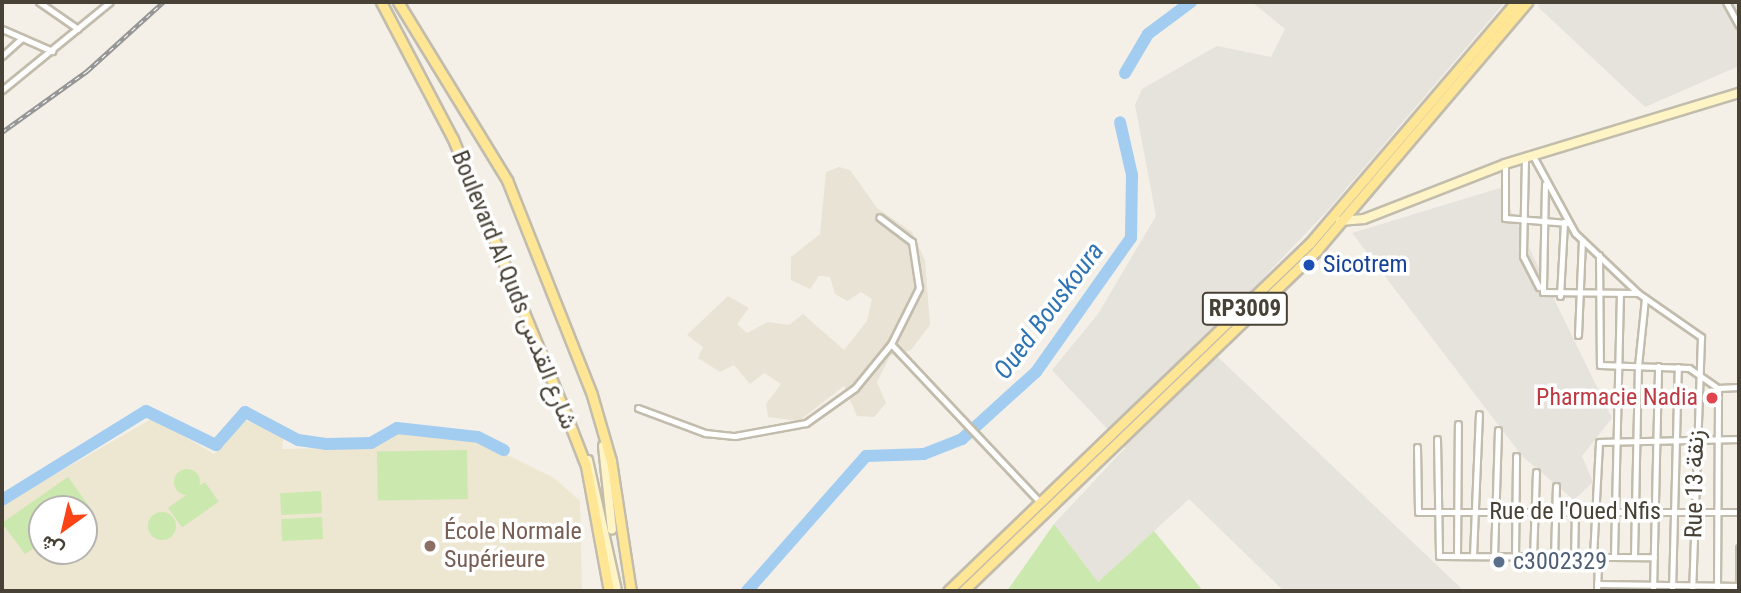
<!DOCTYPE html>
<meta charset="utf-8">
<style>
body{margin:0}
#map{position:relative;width:1741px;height:593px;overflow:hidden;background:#f4f0e7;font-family:"Roboto Condensed",Vazirmatn,sans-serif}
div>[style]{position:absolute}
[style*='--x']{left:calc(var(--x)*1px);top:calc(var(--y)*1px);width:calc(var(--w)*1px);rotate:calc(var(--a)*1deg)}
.residential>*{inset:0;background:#e8e3d5}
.industrial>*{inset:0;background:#e6e2dc}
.education>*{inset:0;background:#ede6d1}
.green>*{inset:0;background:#cbe8af;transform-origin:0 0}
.round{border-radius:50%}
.river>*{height:12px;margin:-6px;padding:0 6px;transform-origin:6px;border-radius:6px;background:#a2cdf1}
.roads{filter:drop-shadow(2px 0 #c2bcac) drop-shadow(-2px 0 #c2bcac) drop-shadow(0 2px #c2bcac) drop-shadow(0 -2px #c2bcac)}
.street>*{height:5px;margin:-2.5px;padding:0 2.5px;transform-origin:2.5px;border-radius:2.5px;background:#fff}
.secondary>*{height:8px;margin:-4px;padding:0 4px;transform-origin:4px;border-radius:4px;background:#fff4c5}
.primary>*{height:9px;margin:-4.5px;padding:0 4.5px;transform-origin:4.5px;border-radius:4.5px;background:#ffe694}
.rail>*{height:4.5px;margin-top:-2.25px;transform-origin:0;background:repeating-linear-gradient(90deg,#fff 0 5px,#969696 0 10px);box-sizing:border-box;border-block:2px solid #969696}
.dots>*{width:19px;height:19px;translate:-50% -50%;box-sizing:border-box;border:4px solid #fff;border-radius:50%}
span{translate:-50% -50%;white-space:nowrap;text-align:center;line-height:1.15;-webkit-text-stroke:7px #fff;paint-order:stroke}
.shield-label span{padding:2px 5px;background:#fff;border:2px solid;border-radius:5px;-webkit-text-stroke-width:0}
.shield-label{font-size:23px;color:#474136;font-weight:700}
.transit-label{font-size:24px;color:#164399}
.left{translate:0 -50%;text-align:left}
.street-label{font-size:24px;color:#474136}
.health-label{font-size:24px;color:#be3a42}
.right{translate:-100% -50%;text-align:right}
.education-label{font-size:24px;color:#785e54}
.service-label{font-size:24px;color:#4e5e75}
.water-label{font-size:26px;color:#2e74b4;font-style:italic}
.frame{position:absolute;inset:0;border:4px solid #474136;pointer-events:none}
.north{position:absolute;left:28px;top:495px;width:70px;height:70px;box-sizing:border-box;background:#fff;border:2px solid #b5b3af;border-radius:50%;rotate:214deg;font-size:19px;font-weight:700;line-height:28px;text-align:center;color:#474136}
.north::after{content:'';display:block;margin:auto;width:24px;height:32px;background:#fc4416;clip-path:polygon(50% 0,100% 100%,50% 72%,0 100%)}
</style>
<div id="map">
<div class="residential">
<div style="clip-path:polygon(839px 167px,850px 170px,877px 208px,912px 232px,925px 260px,930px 325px,911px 350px,890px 356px,877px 382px,886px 403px,874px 417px,857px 416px,844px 386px,799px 421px,768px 417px,766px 404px,781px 384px,764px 373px,750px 384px,734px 365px,720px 372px,698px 358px,703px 347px,687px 335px,728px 296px,749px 308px,737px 324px,747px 333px,768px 322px,789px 325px,803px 314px,844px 350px,867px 321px,872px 299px,861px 292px,847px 301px,835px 294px,830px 277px,819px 276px,810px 289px,791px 280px,791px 257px,820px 234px,826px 172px)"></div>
</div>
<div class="industrial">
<div style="clip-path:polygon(1252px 2px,1505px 2px,1328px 210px,1202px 342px,1464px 591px,1284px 591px,1189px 499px,1098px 582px,1054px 524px,1125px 448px,1052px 370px,1098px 314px,1156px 216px,1135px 105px,1142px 89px,1217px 46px,1271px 57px,1285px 29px)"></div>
<div style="clip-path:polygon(1541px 2px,1739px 2px,1739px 66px,1645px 107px,1538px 7px)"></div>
<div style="clip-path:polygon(1500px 188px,1612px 418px,1582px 456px,1593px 482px,1574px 500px,1522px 456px,1352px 233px)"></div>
</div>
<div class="education">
<div style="clip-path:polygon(evenodd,153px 418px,214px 454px,242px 419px,284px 435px,282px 449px,375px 447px,397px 430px,473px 438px,554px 478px,580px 501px,582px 591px,2px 591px,2px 505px,153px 418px,42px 509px,84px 509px,84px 551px,42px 551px,42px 509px)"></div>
</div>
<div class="green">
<div style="left:467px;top:450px;width:49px;height:90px;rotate:89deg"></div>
<div class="round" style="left:174px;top:469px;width:26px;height:26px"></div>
<div style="clip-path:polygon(68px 477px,91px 509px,42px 509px,42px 543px,25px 554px,2px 523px)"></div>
<div style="left:205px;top:482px;width:24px;height:45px;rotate:55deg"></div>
<div style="left:321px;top:491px;width:22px;height:41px;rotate:87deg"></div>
<div class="round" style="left:148px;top:512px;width:28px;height:28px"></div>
<div style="left:322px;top:517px;width:22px;height:41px;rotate:87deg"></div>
<div style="clip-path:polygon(1054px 524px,1098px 582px,1154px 531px,1203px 591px,1007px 591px)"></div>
</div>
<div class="river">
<div style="--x:1125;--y:73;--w:45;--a:-59.5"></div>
<div style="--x:1148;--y:34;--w:54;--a:-36.7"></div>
<div style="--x:2;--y:500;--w:169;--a:-31.7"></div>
<div style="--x:146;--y:411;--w:78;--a:25.9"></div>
<div style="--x:216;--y:445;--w:44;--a:-48.7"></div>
<div style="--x:245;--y:412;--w:60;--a:27.8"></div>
<div style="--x:298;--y:440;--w:28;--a:8"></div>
<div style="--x:326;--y:444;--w:45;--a:-1.3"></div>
<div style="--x:371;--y:443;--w:30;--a:-30"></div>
<div style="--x:397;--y:428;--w:81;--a:6.3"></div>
<div style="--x:478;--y:437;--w:29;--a:27"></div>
<div style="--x:747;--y:591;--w:180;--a:-48.6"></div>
<div style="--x:866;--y:456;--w:58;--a:-2"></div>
<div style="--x:924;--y:454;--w:41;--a:-21.5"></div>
<div style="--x:962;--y:439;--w:100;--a:-42.2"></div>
<div style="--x:1036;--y:372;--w:164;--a:-54.7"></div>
<div style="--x:1131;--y:238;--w:63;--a:-89.1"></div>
<div style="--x:1132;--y:175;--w:54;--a:-102.8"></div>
</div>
<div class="roads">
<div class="street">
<div style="--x:39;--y:2;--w:47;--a:34.7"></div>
<div style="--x:1726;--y:2;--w:26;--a:61"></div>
<div style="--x:2;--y:29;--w:55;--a:23.7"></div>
<div style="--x:2;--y:56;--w:27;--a:-42"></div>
<div style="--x:2;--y:90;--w:139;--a:-39.2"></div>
<div style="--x:1533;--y:156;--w:88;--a:61.4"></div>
<div style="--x:1575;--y:233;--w:87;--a:43.6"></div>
<div style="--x:1638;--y:293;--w:77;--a:34.9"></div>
<div style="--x:1701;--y:337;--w:254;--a:92"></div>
<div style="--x:1525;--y:158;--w:98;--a:91.2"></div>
<div style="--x:1523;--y:256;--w:35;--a:63"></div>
<div style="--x:1505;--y:164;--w:54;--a:90"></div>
<div style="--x:1505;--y:218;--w:63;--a:4.5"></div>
<div style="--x:1545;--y:184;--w:108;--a:91.1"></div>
<div style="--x:1543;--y:292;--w:95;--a:0.6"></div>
<div style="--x:1599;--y:255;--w:110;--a:89.5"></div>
<div style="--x:1600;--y:365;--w:89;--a:1.9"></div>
<div style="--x:1689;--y:368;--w:35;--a:35"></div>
<div style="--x:1718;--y:388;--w:21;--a:-3"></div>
<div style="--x:1560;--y:296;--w:74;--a:-86.9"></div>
<div style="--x:1578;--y:335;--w:95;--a:-87.6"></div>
<div style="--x:891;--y:344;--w:217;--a:46.7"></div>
<div style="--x:638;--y:408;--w:72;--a:20.5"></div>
<div style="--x:705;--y:433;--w:30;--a:6"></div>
<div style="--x:735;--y:436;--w:72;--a:-10.4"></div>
<div style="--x:806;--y:423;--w:60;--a:-35.5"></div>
<div style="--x:855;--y:388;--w:57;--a:-50.7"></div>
<div style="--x:891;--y:344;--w:63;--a:-63.4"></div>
<div style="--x:919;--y:288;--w:47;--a:-98.7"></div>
<div style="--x:912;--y:242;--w:41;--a:-142.9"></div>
<div style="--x:1437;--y:439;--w:117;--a:89"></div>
<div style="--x:1439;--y:556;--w:215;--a:0.3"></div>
<div style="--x:1417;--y:447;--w:65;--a:89.1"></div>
<div style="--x:1418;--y:512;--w:321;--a:0"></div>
<div style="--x:1457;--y:556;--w:132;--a:-89.6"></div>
<div style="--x:1473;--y:556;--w:142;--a:-87.6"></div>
<div style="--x:1614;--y:556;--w:262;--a:-88.7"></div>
<div style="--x:1634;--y:556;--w:190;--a:-88.8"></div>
<div style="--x:1638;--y:366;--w:68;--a:-84.1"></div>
<div style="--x:1494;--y:557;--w:127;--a:-88.2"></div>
<div style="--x:1554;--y:557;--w:71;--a:-88.4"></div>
<div style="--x:1574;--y:557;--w:44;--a:-88.7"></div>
<div style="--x:1593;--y:557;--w:115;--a:-87"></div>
<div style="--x:1599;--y:442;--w:140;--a:-1.2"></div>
<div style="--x:1515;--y:558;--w:102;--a:-89.4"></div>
<div style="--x:1533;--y:558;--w:86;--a:-88"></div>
<div style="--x:1597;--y:584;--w:142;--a:0.8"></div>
<div style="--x:1597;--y:591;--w:34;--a:-88"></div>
<div style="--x:1653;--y:591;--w:225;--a:-88.7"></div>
<div style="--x:1672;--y:591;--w:224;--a:-88.5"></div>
<div style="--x:1717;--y:591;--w:203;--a:-89.7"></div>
<div style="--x:1739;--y:591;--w:43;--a:-90"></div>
</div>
<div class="secondary">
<div style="--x:1340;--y:221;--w:24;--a:-5"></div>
<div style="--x:1364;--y:219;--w:151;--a:-21.3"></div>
<div style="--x:1505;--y:164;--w:245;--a:-16.9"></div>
<div style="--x:603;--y:446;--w:84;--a:83.9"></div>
<div style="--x:588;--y:460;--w:134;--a:77.5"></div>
</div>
<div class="primary">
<div style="--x:381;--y:2;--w:155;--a:62.3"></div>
<div style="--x:453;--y:139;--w:300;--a:67.7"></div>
<div style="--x:567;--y:417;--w:53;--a:68.8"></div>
<div style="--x:586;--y:466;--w:127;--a:79.6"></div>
<div style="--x:398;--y:2;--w:209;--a:58.5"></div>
<div style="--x:507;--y:180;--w:231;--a:68.4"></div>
<div style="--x:592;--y:395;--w:69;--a:73.9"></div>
<div style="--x:611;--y:461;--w:132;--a:81.3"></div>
<div style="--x:948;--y:591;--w:502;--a:-43.87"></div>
<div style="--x:1310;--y:243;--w:317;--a:-49.5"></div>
<div style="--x:963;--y:591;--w:492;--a:-43.9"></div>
<div style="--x:1317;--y:250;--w:325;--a:-49.7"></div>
</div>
</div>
<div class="rail">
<div style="--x:2;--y:132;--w:105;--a:-35.7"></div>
<div style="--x:87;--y:71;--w:103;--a:-42.2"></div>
</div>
<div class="dots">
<div style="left:1309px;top:265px;background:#1a4fb4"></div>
<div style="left:1712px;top:398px;background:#e0444e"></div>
<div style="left:430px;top:546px;background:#8d6e63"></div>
<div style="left:1499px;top:562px;background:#5c6f8a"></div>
</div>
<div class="shield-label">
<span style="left:1245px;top:309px">RP3009</span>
</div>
<div class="transit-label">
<span class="left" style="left:1323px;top:265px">Sicotrem</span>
</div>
<div class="street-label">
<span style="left:514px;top:290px;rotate:68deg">Boulevard Al Quds شارع القدس</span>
<span style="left:1695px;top:484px;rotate:-89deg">Rue 13 زنقة</span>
<span style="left:1575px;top:512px">Rue de l'Oued Nfis</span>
</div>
<div class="health-label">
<span class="right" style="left:1698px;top:398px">Pharmacie Nadia</span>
</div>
<div class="education-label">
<span class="left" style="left:444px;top:546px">École Normale<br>Supérieure</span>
</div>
<div class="service-label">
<span class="left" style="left:1513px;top:562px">c3002329</span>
</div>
<div class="water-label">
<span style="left:1049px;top:311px;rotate:-53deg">Oued Bouskoura</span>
</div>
<div class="frame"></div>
<div class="north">ش</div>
</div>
